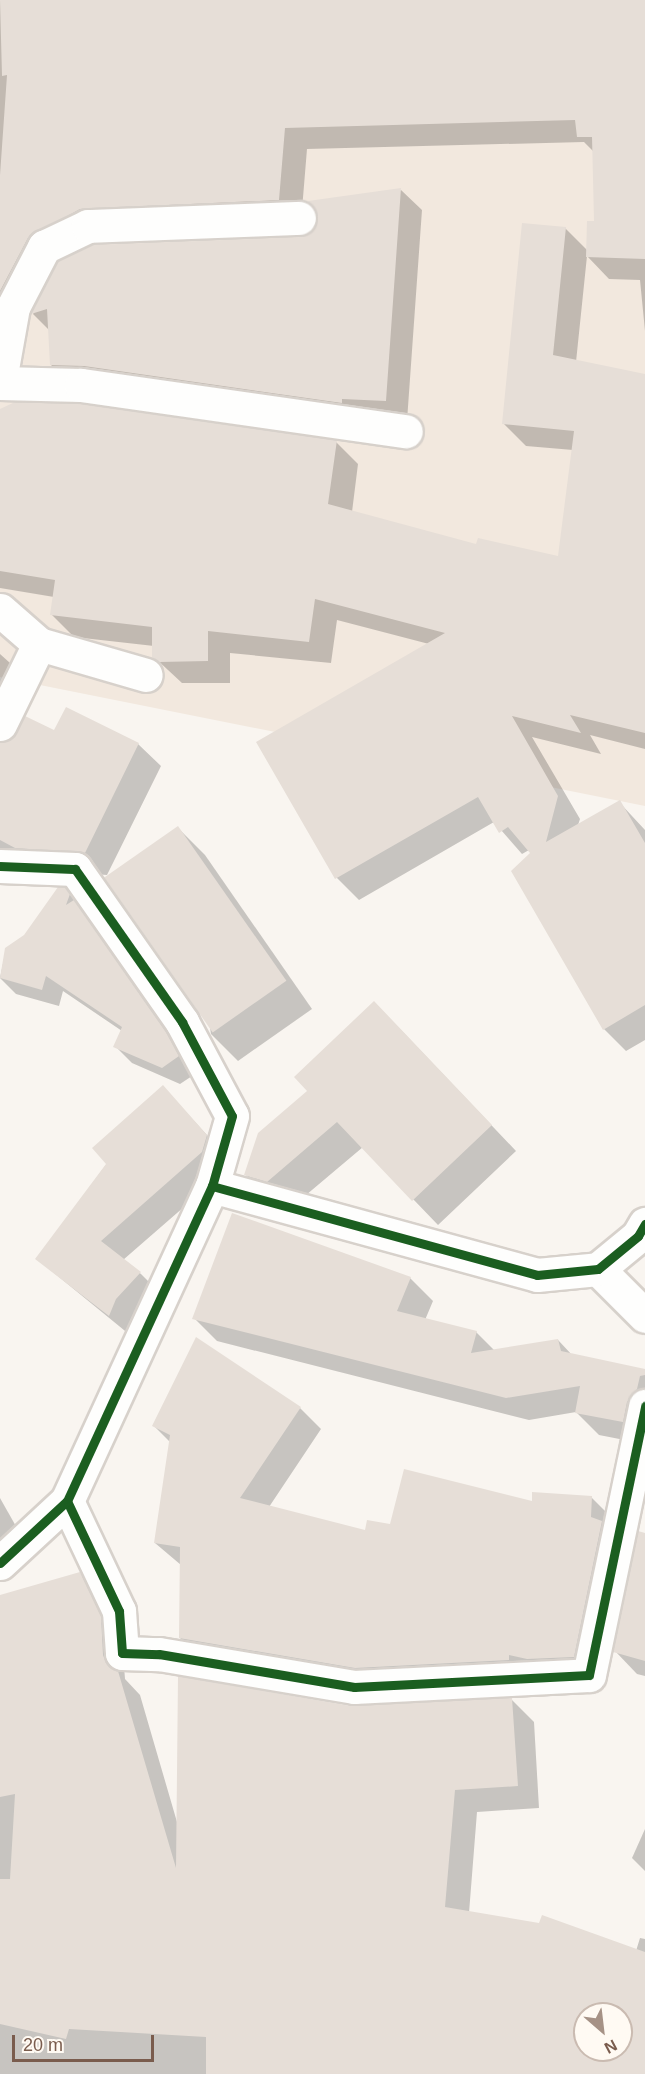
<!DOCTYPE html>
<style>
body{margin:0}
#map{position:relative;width:645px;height:2074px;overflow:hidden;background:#f9f5f0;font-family:Arial,sans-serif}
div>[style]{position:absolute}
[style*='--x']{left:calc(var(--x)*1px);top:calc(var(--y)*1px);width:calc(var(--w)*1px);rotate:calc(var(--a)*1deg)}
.residential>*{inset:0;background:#f2e8de}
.shadow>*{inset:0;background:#0003}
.building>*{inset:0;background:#e6ded7;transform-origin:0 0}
.roads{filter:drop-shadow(2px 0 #d7d1cb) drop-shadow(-2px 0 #d7d1cb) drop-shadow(0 2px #d7d1cb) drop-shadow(0 -2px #d7d1cb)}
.minor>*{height:33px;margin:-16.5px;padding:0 16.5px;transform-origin:16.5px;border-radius:16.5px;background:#fefefd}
.cycleway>*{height:9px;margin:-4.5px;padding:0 4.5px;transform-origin:4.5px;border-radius:4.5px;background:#1b5e20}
span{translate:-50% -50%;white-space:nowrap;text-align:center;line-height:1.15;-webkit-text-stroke:4.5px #fffaf3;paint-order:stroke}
.north{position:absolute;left:573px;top:2002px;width:60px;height:60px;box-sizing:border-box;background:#fffaf3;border:2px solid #cabbb1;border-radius:50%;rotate:152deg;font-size:16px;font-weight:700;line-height:24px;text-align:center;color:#7a5c4d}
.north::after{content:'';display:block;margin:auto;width:21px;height:27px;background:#a69286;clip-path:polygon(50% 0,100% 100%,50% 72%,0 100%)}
.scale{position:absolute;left:12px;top:2035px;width:142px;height:27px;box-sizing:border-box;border:3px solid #7a5c4d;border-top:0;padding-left:8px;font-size:18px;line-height:21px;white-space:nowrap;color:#7a5c4d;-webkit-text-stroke:4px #fffaf3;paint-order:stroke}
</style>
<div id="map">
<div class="residential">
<div style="clip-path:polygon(0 0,645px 0,645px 806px,0 677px)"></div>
</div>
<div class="shadow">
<div style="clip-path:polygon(0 0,645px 0,645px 331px,640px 280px,609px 279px,587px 256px,576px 362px,645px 376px,645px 749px,590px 735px,601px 754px,532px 737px,580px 819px,578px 825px,619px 802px,645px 830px,645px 1040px,626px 1051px,604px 1029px,532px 854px,529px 850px,522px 854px,494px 822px,359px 900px,337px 878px,258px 743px,429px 644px,337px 620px,331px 663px,230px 653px,230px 683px,182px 683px,154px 657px,154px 646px,74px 637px,52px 615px,54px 597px,0 588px,0 410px,336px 442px,358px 464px,352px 512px,477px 546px,559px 558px,573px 450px,526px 446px,504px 424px,565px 228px,587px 250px,596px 223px,594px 152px,584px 142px,307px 149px,301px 222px,103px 230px,50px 260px,0 354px)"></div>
<div style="clip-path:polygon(401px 190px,422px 210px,407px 421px,73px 386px,51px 365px,50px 331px,33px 314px,59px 262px,301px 238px)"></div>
<div style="clip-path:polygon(0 654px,29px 680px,4px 741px,55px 732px,138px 744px,161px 766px,107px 875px,39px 870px,0 851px)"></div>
<div style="clip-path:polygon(178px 828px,205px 855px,312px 1009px,238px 1061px,211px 1034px)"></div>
<div style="clip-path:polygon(64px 889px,82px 906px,195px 1074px,180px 1084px,132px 1063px,115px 1046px,122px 1031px,63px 991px,59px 1006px,16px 994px,0 978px,6px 949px,27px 934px)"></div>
<div style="clip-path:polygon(399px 1028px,516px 1151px,438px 1225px,363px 1147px,293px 1206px,271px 1200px,246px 1175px)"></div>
<div style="clip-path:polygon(163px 1087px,227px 1157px,223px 1173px,123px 1260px,141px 1274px,112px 1306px,141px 1274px,161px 1294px,130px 1335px,37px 1259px)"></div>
<div style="clip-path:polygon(410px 1278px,433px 1301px,425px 1320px,476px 1332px,495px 1351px,558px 1340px,573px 1356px,645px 1370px,645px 1444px,599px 1435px,576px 1412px,529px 1420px,217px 1341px,194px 1318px)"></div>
<div style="clip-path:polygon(300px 1408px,321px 1429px,269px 1507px,367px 1532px,533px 1503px,591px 1497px,613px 1519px,595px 1678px,378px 1689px,202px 1659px,180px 1638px,181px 1565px,155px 1543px,170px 1442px,154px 1426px)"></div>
<div style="clip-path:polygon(0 1498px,26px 1544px,0 1559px)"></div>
<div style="clip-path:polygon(645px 1542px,645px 1676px,637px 1674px,615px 1651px)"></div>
<div style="clip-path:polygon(evenodd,79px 1573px,102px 1596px,122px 1640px,125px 1679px,140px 1695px,177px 1822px,351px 1707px,511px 1699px,534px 1722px,539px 1808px,477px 1812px,469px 1913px,636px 1951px,640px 1938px,645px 1939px,645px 2074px,0 2074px,0 1597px,79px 1573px,585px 2014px,621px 2014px,621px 2050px,585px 2050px,585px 2014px)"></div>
<div style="clip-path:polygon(645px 1829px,645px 1871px,632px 1858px)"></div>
</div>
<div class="building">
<div style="clip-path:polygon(0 0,645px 0,645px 259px,586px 257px,587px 221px,594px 221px,592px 137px,577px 137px,575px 120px,285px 128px,279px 200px,80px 209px,28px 238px,0 291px,0 175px,7px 75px,2px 76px)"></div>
<div style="clip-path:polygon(401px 188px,386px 401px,342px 399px,342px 403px,84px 366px,50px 365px,47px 309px,31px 314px,58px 261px,93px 245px,300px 237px,315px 227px,318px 218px,308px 201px)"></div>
<div style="clip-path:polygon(522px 223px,566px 227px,553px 355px,645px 374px,645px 733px,570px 715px,581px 733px,512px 716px,558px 796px,546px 842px,620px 800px,645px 843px,645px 1005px,603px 1030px,511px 871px,530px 853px,508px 827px,499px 833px,478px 797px,335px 879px,256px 742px,445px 633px,315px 599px,309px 642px,208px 631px,208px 661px,159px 662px,152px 657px,152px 627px,50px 615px,55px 580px,0 571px,0 409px,15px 402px,79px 404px,337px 440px,328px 504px,476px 544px,478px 538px,558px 556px,574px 431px,502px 424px)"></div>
<div style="clip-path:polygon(66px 707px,139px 743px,85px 853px,15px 848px,0 840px,0 743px,11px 739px,25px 716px,54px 730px)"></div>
<div style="left:178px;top:826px;width:189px;height:90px;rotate:55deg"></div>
<div style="clip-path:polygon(58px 887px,65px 887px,70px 894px,66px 905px,74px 900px,166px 1032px,179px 1056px,162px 1068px,113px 1047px,122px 1027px,46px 976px,42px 990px,0 978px,5px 948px,24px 935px)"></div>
<div style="clip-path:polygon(374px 1001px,492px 1125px,412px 1201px,337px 1122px,267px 1182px,244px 1175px,258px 1133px,307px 1091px,294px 1077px)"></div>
<div style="clip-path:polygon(163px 1085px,207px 1135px,202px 1152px,101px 1241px,141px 1272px,116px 1299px,109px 1316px,35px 1259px,106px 1164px,92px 1148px)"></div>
<div style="clip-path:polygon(232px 1213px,411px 1277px,397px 1311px,477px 1331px,471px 1353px,558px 1339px,561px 1351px,645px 1369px,645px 1375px,640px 1376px,637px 1389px,627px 1402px,623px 1422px,575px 1413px,580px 1386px,506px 1398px,192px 1319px)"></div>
<div style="clip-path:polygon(196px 1337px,301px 1407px,240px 1498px,365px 1530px,367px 1520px,390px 1524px,404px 1469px,532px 1501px,532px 1492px,592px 1496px,591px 1517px,602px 1521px,574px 1657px,527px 1659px,509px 1655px,509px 1660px,355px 1668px,179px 1638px,180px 1547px,154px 1543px,170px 1435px,152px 1426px)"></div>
<div style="clip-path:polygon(638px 1531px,645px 1533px,645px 1661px,613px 1652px)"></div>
<div style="clip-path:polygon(evenodd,80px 1572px,101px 1616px,103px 1655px,106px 1663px,118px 1671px,176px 1868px,178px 1676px,351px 1706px,512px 1698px,518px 1786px,455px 1790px,445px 1907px,539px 1923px,542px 1915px,645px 1952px,645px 2074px,206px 2074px,206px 2037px,69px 2029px,66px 2039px,0 2024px,0 1879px,10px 1879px,15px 1794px,0 1797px,0 1595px,80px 1572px,585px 2014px,621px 2014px,621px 2050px,585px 2050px,585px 2014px)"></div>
</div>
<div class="roads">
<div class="minor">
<div style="--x:0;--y:380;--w:74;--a:-79.9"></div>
<div style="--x:13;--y:307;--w:68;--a:-62.7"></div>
<div style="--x:44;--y:247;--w:49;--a:-25.5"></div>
<div style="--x:88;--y:226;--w:211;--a:-2.2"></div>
<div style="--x:0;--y:383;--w:81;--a:1.4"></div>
<div style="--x:81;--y:385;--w:328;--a:8.1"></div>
<div style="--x:0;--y:610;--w:52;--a:41.1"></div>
<div style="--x:39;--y:644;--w:89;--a:116"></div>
<div style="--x:39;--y:644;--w:111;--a:16.2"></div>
<div style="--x:0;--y:866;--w:75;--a:2.3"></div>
<div style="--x:75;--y:869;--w:187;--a:55"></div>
<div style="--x:182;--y:1022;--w:106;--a:62"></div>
<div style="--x:232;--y:1116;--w:73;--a:105.9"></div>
<div style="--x:598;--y:1269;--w:66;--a:45"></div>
<div style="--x:67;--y:1501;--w:122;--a:64.7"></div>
<div style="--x:119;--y:1611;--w:42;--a:85.9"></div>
<div style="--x:122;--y:1653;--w:37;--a:2"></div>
<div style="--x:159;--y:1654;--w:198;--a:9.6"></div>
<div style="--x:354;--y:1687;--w:235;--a:-2.9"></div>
<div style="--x:589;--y:1675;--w:275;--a:-78.2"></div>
<div style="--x:0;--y:1563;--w:91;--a:-42.8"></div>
<div style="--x:67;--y:1501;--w:347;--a:-65.3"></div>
<div style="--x:212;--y:1186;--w:337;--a:15.3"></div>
<div style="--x:537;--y:1275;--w:61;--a:-5.6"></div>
<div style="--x:598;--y:1269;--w:52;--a:-39.5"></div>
<div style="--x:638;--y:1236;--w:14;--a:-60"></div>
</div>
</div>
<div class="cycleway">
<div style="--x:0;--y:866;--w:75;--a:2.3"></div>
<div style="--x:75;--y:869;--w:187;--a:55"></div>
<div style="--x:182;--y:1022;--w:106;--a:62"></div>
<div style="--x:232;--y:1116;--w:73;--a:105.9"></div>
<div style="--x:67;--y:1501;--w:122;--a:64.7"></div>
<div style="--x:119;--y:1611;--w:42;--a:85.9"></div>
<div style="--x:122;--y:1653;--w:37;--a:2"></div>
<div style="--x:159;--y:1654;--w:198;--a:9.6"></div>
<div style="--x:354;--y:1687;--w:235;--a:-2.9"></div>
<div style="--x:589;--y:1675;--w:275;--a:-78.2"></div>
<div style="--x:0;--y:1563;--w:91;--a:-42.8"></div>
<div style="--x:67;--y:1501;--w:347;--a:-65.3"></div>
<div style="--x:212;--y:1186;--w:337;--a:15.3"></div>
<div style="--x:537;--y:1275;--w:61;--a:-5.6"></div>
<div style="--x:598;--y:1269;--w:52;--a:-39.5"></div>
<div style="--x:638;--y:1236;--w:14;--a:-60"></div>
</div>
<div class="north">N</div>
<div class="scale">20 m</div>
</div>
